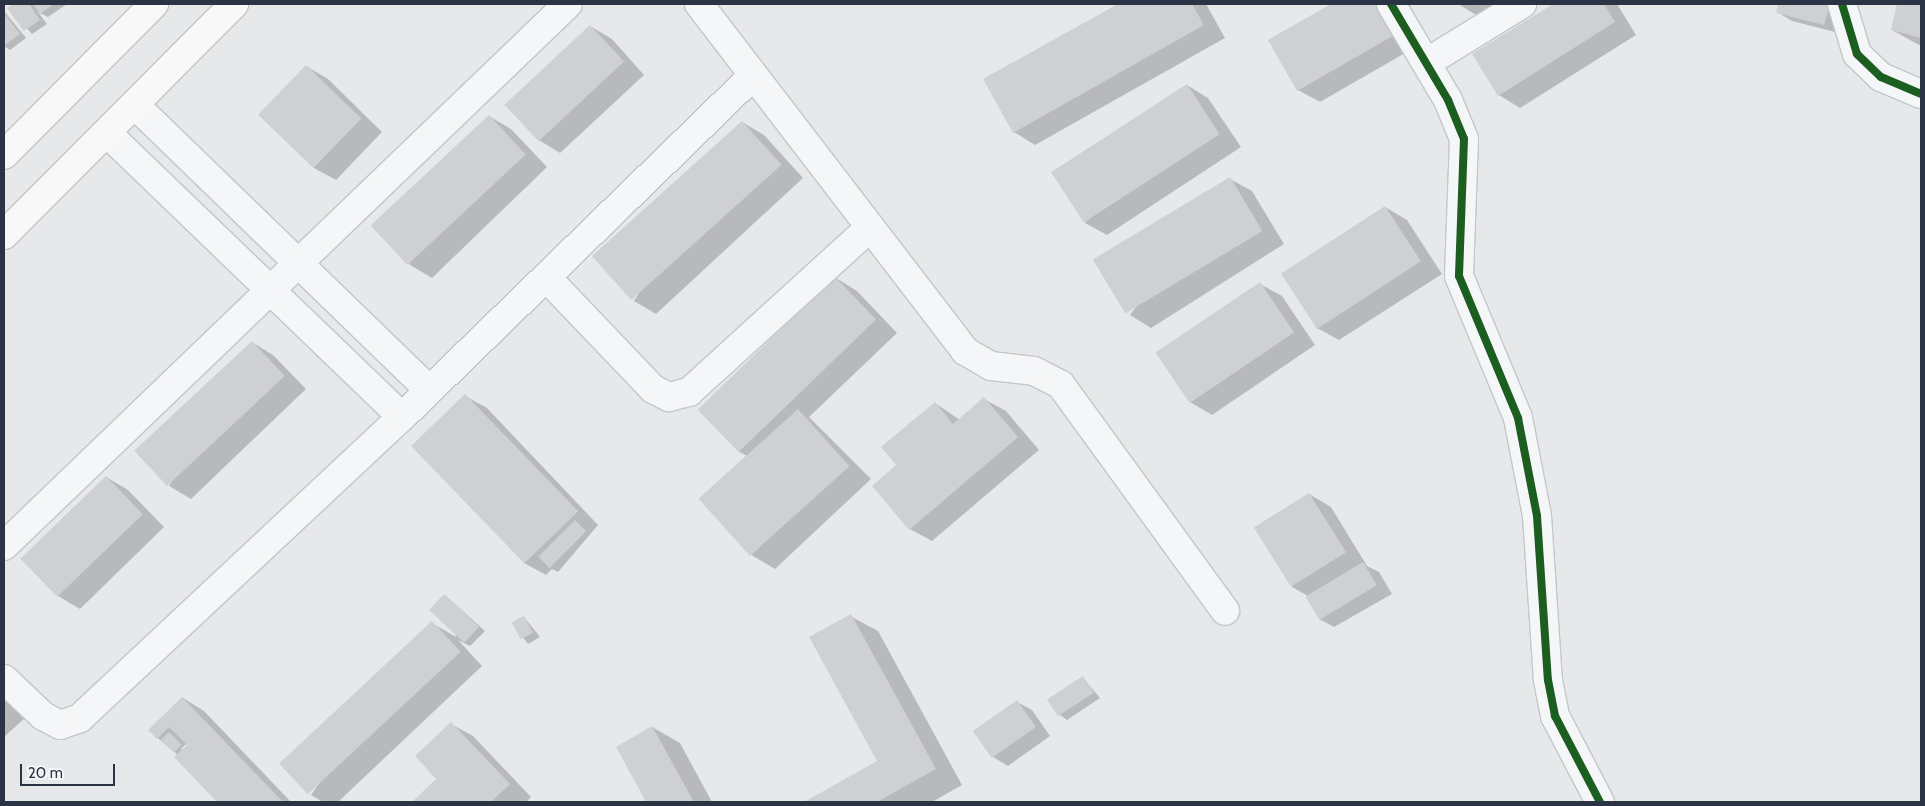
<!DOCTYPE html>
<style>
body{margin:0}
#map{position:relative;width:1925px;height:806px;overflow:hidden;background:#e6e8ea;font-family:Cabin,sans-serif}
div>[style]{position:absolute}
[style*='--x']{left:calc(var(--x)*1px);top:calc(var(--y)*1px);width:calc(var(--w)*1px);rotate:calc(var(--a)*1deg)}
.shadow>*{inset:0;background:#0003}
.building>*{inset:0;background:#ced0d3;transform-origin:0 0}
.roads{filter:drop-shadow(1px 0 #c4c6c8) drop-shadow(-1px 0 #c4c6c8) drop-shadow(0 1px #c4c6c8) drop-shadow(0 -1px #c4c6c8)}
.minor>*{height:28px;margin:-14px;padding:0 14px;transform-origin:14px;border-radius:14px;background:#f5f6f7}
.major>*{height:28px;margin:-14px;padding:0 14px;transform-origin:14px;border-radius:14px;background:#f8f8f8}
.cycleway>*{height:8px;margin:-4px;padding:0 4px;transform-origin:4px;border-radius:4px;background:#1b5e20}
span{translate:-50% -50%;white-space:nowrap;text-align:center;line-height:1.15;-webkit-text-stroke:5px #f4f6f9;paint-order:stroke}
.frame{position:absolute;inset:0;border:5px solid #2b3445;pointer-events:none}
.scale{position:absolute;left:20px;top:764px;width:95px;height:22px;box-sizing:border-box;border:2px solid #2b3445;border-top:0;padding-left:6px;font-size:15px;line-height:18px;white-space:nowrap;color:#2b3445;-webkit-text-stroke:4px #f4f6f9;paint-order:stroke}
</style>
<div id="map">
<div class="shadow">
<div style="clip-path:polygon(15px 4px,67px 4px,48px 17px,38px 12px,47px 24px,32px 34px,9px 8px)"></div>
<div style="clip-path:polygon(1120px 4px,1206px 4px,1225px 38px,1035px 145px,1014px 132px,985px 80px)"></div>
<div style="clip-path:polygon(1334px 4px,1395px 4px,1419px 45px,1320px 102px,1298px 90px,1270px 40px)"></div>
<div style="clip-path:polygon(1458px 4px,1499px 4px,1478px 16px)"></div>
<div style="clip-path:polygon(1556px 4px,1617px 4px,1636px 35px,1520px 108px,1499px 95px,1474px 55px)"></div>
<div style="clip-path:polygon(1779px 4px,1835px 4px,1839px 33px,1792px 21px,1777px 12px)"></div>
<div style="clip-path:polygon(1899px 4px,1921px 4px,1921px 46px,1892px 30px)"></div>
<div style="clip-path:polygon(4px 11px,26px 38px,10px 50px,4px 46px)"></div>
<div style="clip-path:polygon(590px 26px,612px 39px,644px 75px,560px 153px,539px 140px)"></div>
<div style="clip-path:polygon(306px 66px,328px 79px,382px 132px,336px 180px,314px 168px)"></div>
<div style="clip-path:polygon(1187px 85px,1208px 98px,1241px 147px,1107px 235px,1085px 223px)"></div>
<div style="clip-path:polygon(489px 116px,511px 129px,547px 167px,432px 278px,410px 265px,374px 227px)"></div>
<div style="clip-path:polygon(742px 122px,764px 135px,803px 178px,656px 314px,634px 301px)"></div>
<div style="clip-path:polygon(1230px 179px,1252px 191px,1284px 244px,1151px 328px,1130px 315px)"></div>
<div style="clip-path:polygon(1385px 207px,1407px 220px,1442px 274px,1339px 340px,1317px 328px)"></div>
<div style="clip-path:polygon(836px 278px,857px 291px,897px 333px,809px 417px,871px 479px,775px 569px,753px 556px,702px 501px,749px 457px,738px 451px)"></div>
<div style="clip-path:polygon(1260px 284px,1282px 296px,1315px 345px,1212px 415px,1190px 402px)"></div>
<div style="clip-path:polygon(252px 342px,273px 355px,306px 389px,191px 499px,169px 486px)"></div>
<div style="clip-path:polygon(465px 396px,487px 408px,598px 525px,558px 572px,552px 569px,546px 575px,524px 563px)"></div>
<div style="clip-path:polygon(984px 399px,1006px 411px,1039px 450px,932px 541px,910px 529px,898px 465px,935px 403px,960px 420px)"></div>
<div style="clip-path:polygon(106px 477px,128px 490px,164px 527px,80px 609px,58px 596px)"></div>
<div style="clip-path:polygon(1309px 494px,1331px 507px,1367px 566px,1379px 572px,1392px 594px,1334px 627px,1319px 619px,1308px 596px,1292px 587px)"></div>
<div style="clip-path:polygon(445px 595px,485px 631px,470px 646px,458px 640px,482px 666px,338px 802px,323px 802px,311px 795px,432px 623px,456px 637px)"></div>
<div style="clip-path:polygon(850px 616px,878px 631px,962px 785px,932px 802px,806px 802px,879px 762px)"></div>
<div style="clip-path:polygon(524px 617px,540px 637px,528px 644px,512px 623px)"></div>
<div style="clip-path:polygon(1083px 678px,1100px 698px,1067px 720px,1060px 715px)"></div>
<div style="clip-path:polygon(4px 692px,26px 717px,4px 737px)"></div>
<div style="clip-path:polygon(evenodd,183px 698px,204px 711px,291px 802px,218px 802px,176px 757px,178px 755px,158px 738px,183px 698px,187px 743px,189px 745px,183px 751px,181px 749px,187px 743px)"></div>
<div style="clip-path:polygon(1017px 702px,1032px 710px,1050px 736px,1008px 766px,993px 757px)"></div>
<div style="clip-path:polygon(451px 724px,473px 736px,531px 797px,526px 802px,414px 802px,438px 779px)"></div>
<div style="clip-path:polygon(652px 727px,680px 743px,712px 802px,648px 802px,618px 747px)"></div>
</div>
<div class="building">
<div style="clip-path:polygon(13px 4px,29px 4px,40px 20px,24px 31px,7px 8px)"></div>
<div style="clip-path:polygon(33px 4px,54px 4px,40px 14px)"></div>
<div style="clip-path:polygon(1118px 4px,1192px 4px,1204px 25px,1013px 133px,983px 79px)"></div>
<div style="clip-path:polygon(1331px 4px,1381px 4px,1398px 33px,1297px 91px,1268px 40px)"></div>
<div style="clip-path:polygon(1553px 4px,1604px 4px,1615px 22px,1498px 96px,1472px 54px)"></div>
<div style="clip-path:polygon(1778px 4px,1830px 4px,1824px 25px,1776px 13px)"></div>
<div style="clip-path:polygon(1897px 4px,1921px 4px,1921px 38px,1891px 30px)"></div>
<div style="clip-path:polygon(4px 13px,20px 34px,4px 46px)"></div>
<div style="left:590px;top:25px;width:50px;height:117px;rotate:47deg"></div>
<div style="left:306px;top:65px;width:77px;height:69px;rotate:44deg"></div>
<div style="left:1187px;top:84px;width:60px;height:162px;rotate:57deg"></div>
<div style="left:489px;top:115px;width:54px;height:162px;rotate:47deg"></div>
<div style="left:742px;top:121px;width:59px;height:202px;rotate:48deg"></div>
<div style="left:1230px;top:177px;width:63px;height:160px;rotate:59deg"></div>
<div style="left:1385px;top:206px;width:66px;height:124px;rotate:57deg"></div>
<div style="left:835px;top:277px;width:59px;height:191px;rotate:46deg"></div>
<div style="left:1260px;top:282px;width:61px;height:126px;rotate:56deg"></div>
<div style="left:252px;top:341px;width:48px;height:161px;rotate:47deg"></div>
<div style="left:465px;top:394px;width:163px;height:75px;rotate:46deg"></div>
<div style="clip-path:polygon(984px 397px,1018px 437px,909px 530px,872px 486px,896px 465px,881px 447px,935px 402px,953px 424px)"></div>
<div style="left:798px;top:409px;width:77px;height:134px;rotate:48deg"></div>
<div style="left:106px;top:476px;width:53px;height:119px;rotate:46deg"></div>
<div style="left:1309px;top:493px;width:70px;height:65px;rotate:58deg"></div>
<div style="left:575px;top:520px;width:16px;height:52px;rotate:45deg"></div>
<div style="left:1363px;top:562px;width:27px;height:67px;rotate:59deg"></div>
<div style="left:444px;top:594px;width:48px;height:22px;rotate:43deg"></div>
<div style="clip-path:polygon(851px 614px,936px 769px,877px 802px,804px 802px,877px 761px,809px 637px)"></div>
<div style="left:524px;top:616px;width:19px;height:14px;rotate:62deg"></div>
<div style="left:432px;top:621px;width:42px;height:209px;rotate:47deg"></div>
<div style="left:1083px;top:676px;width:20px;height:43px;rotate:57deg"></div>
<div style="clip-path:polygon(182px 697px,283px 802px,217px 802px,174px 757px,187px 745px,169px 727px,157px 739px,148px 730px)"></div>
<div style="left:1017px;top:700px;width:33px;height:54px;rotate:55deg"></div>
<div style="clip-path:polygon(451px 722px,510px 784px,491px 802px,412px 802px,436px 779px,415px 756px)"></div>
<div style="clip-path:polygon(652px 726px,694px 802px,646px 802px,616px 747px)"></div>
<div style="left:169px;top:732px;width:18px;height:11px;rotate:45deg"></div>
</div>
<div class="roads">
<div class="minor">
<div style="--x:699;--y:4;--w:437;--a:52.5"></div>
<div style="--x:965;--y:351;--w:30;--a:30"></div>
<div style="--x:991;--y:366;--w:43;--a:6.6"></div>
<div style="--x:1034;--y:371;--w:30;--a:27"></div>
<div style="--x:1061;--y:385;--w:279;--a:54"></div>
<div style="--x:1391;--y:4;--w:112;--a:59.3"></div>
<div style="--x:1448;--y:100;--w:42;--a:67.7"></div>
<div style="--x:1464;--y:139;--w:137;--a:92.1"></div>
<div style="--x:1459;--y:276;--w:154;--a:67.4"></div>
<div style="--x:1518;--y:418;--w:100;--a:79"></div>
<div style="--x:1537;--y:516;--w:164;--a:86.2"></div>
<div style="--x:1548;--y:680;--w:37;--a:79"></div>
<div style="--x:1555;--y:716;--w:97;--a:62.4"></div>
<div style="--x:1842;--y:4;--w:52;--a:73.3"></div>
<div style="--x:1857;--y:54;--w:33;--a:44"></div>
<div style="--x:1881;--y:77;--w:43;--a:23"></div>
<div style="--x:1426;--y:63;--w:113;--a:-31.6"></div>
<div style="--x:135;--y:105;--w:409;--a:44.1"></div>
<div style="--x:107;--y:133;--w:409;--a:43.9"></div>
<div style="--x:546;--y:277;--w:155;--a:46.3"></div>
<div style="--x:653;--y:389;--w:18;--a:27"></div>
<div style="--x:669;--y:397;--w:21;--a:-14"></div>
<div style="--x:689;--y:392;--w:244;--a:-42.3"></div>
<div style="--x:4;--y:546;--w:782;--a:-43.86"></div>
<div style="--x:4;--y:679;--w:54;--a:43.5"></div>
<div style="--x:43;--y:716;--w:19;--a:28"></div>
<div style="--x:60;--y:725;--w:21;--a:-19"></div>
<div style="--x:80;--y:718;--w:441;--a:-43.1"></div>
<div style="--x:402;--y:417;--w:488;--a:-44.2"></div>
</div>
<div class="major">
<div style="--x:4;--y:155;--w:213;--a:-45.2"></div>
<div style="--x:4;--y:235;--w:326;--a:-45.1"></div>
</div>
</div>
<div class="cycleway">
<div style="--x:1391;--y:4;--w:112;--a:59.3"></div>
<div style="--x:1448;--y:100;--w:42;--a:67.7"></div>
<div style="--x:1464;--y:139;--w:137;--a:92.1"></div>
<div style="--x:1459;--y:276;--w:154;--a:67.4"></div>
<div style="--x:1518;--y:418;--w:100;--a:79"></div>
<div style="--x:1537;--y:516;--w:164;--a:86.2"></div>
<div style="--x:1548;--y:680;--w:37;--a:79"></div>
<div style="--x:1555;--y:716;--w:97;--a:62.4"></div>
<div style="--x:1842;--y:4;--w:52;--a:73.3"></div>
<div style="--x:1857;--y:54;--w:33;--a:44"></div>
<div style="--x:1881;--y:77;--w:43;--a:23"></div>
</div>
<div class="frame"></div>
<div class="scale">20 m</div>
</div>
